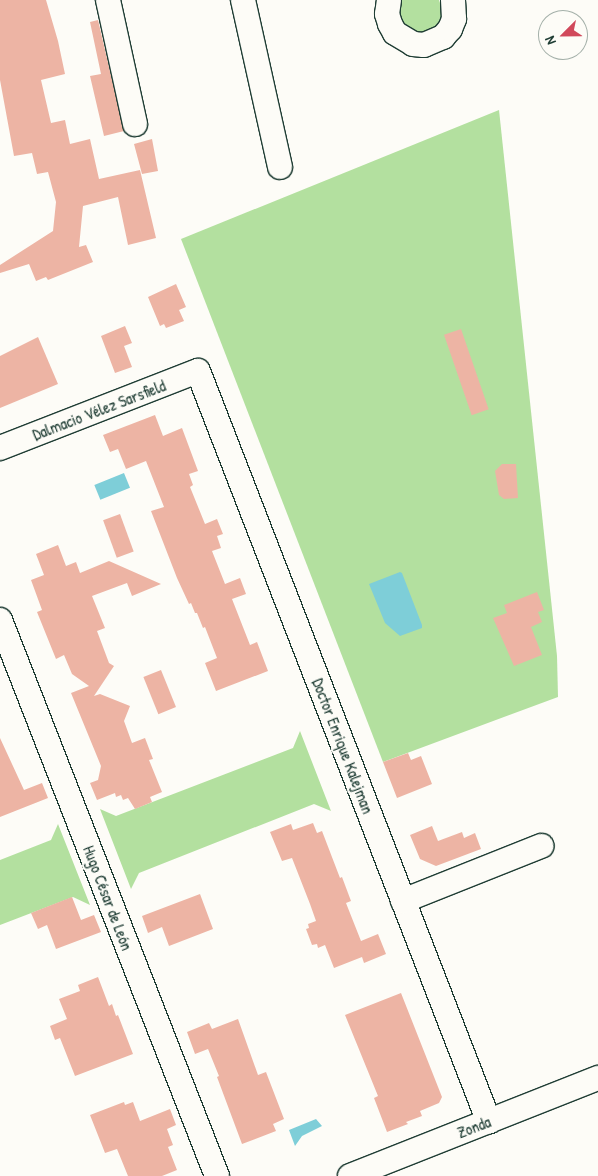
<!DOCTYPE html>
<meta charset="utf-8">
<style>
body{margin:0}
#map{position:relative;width:598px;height:1176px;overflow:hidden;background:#fdfcf7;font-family:"Patrick Hand",sans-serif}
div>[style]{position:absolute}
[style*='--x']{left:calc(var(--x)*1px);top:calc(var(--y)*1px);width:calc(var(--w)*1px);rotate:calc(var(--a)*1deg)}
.green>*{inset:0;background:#b3e09f}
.water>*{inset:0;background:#7eced8;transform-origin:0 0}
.building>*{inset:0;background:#edb4a4;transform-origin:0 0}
.roads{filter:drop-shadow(1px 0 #1f3d34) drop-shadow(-1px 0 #1f3d34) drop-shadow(0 1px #1f3d34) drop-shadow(0 -1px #1f3d34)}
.minor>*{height:24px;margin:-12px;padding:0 12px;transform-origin:12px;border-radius:12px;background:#fdfcf7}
span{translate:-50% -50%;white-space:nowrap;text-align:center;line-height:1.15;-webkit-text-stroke:4.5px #fdfcf7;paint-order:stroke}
.street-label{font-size:16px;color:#1f3d34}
.north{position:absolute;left:538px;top:10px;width:50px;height:50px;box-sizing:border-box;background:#fdfcf7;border:1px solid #a4b0a9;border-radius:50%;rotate:247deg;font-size:14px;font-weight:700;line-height:20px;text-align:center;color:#1f3d34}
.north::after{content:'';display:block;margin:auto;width:18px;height:22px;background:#d1495b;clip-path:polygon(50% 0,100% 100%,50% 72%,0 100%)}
</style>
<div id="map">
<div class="green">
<div style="clip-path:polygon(402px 0,439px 0,443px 12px,438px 24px,434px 29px,420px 34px,414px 32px,402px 24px,398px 11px)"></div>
<div style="clip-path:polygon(499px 110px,557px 656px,558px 697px,383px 762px,181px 239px)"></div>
<div style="clip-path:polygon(300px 731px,331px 811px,314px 804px,139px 873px,131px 889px,100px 809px,116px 816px,293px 748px)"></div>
<div style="clip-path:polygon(58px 824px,90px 905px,73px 897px,0 925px,0 860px,51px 840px)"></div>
</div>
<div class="water">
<div style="left:124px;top:473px;width:16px;height:32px;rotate:68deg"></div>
<div style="clip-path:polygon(400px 572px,402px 573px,422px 625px,422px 628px,400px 636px,385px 623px,369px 584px)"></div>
<div style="clip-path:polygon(316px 1119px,322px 1126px,302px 1136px,295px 1146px,289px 1130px)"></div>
</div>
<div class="building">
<div style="clip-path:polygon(0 0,46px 0,58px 41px,65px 74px,41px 80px,51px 123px,65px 120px,70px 144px,90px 139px,99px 179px,140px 170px,156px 238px,128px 245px,118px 197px,83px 206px,79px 247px,86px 245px,93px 262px,48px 280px,46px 277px,36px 281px,29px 264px,0 273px,0 265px,53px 231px,56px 202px,48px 172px,37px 174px,32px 153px,14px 156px,0 80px)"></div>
<div style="clip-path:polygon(98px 20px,124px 131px,104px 136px,90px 76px,101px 74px,90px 22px)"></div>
<div style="clip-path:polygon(152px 139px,158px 171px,142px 174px,134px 144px)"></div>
<div style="clip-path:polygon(176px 284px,186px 307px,179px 310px,184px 321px,166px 328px,164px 324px,160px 326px,148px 297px)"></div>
<div style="clip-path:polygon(125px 326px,132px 343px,124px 346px,132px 367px,115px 373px,101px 336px)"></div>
<div style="left:461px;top:329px;width:85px;height:18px;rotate:71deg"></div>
<div style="clip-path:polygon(38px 337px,58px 384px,0 408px,0 356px)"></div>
<div style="clip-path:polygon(155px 415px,163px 436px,182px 428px,198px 471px,189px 474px,193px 485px,190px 487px,205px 524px,217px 519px,223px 534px,217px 536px,221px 548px,212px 551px,225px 584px,240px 578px,246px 594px,232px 599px,250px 645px,257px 642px,268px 671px,216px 691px,205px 663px,217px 658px,205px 627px,203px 628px,197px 613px,195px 613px,191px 603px,189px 604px,177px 578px,151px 511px,164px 507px,146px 461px,126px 469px,118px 449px,110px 452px,103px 435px)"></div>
<div style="clip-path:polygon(502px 464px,516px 464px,518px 498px,504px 499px,499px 495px,495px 471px)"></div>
<div style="left:120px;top:514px;width:40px;height:18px;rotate:70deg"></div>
<div style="clip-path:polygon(58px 545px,66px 566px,76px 562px,80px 573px,109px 561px,161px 584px,132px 596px,127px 583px,92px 596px,105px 628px,97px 631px,109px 663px,114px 666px,94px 696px,100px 694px,130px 706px,124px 721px,132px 743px,145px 738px,153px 759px,149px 760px,162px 792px,150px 797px,152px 802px,135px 809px,128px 798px,123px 800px,121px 795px,116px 797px,115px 793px,97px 800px,90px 783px,98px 780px,101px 766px,71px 693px,89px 686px,72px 674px,64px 655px,56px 659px,37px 612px,42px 610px,31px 580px,44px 575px,36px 554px)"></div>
<div style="clip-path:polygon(537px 592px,544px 610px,538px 612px,542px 622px,531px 627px,542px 655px,514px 666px,493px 618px,507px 613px,504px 605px)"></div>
<div style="left:161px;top:670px;width:40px;height:19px;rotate:68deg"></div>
<div style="clip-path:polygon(0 738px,24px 790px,42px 783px,48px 798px,0 817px)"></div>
<div style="clip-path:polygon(408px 753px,411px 760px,421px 756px,432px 784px,397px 798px,383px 762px)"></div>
<div style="clip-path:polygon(313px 823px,317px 833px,322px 831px,340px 878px,342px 877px,351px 901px,346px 903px,361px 941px,378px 934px,386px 954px,364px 963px,362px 957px,334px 968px,325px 945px,318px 948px,317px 944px,312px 945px,306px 929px,309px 928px,308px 924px,316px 921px,310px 904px,292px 858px,282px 861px,270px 832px,291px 824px,293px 830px)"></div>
<div style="clip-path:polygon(432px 826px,438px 841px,462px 832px,464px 838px,475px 833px,481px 849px,436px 866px,420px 859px,410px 835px)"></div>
<div style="clip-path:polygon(200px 894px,213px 929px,169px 946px,162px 927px,148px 933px,142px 916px)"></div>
<div style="clip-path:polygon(72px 897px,81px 920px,94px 915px,101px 932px,56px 949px,47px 925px,38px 929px,31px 913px)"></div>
<div style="clip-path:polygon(98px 977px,109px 1006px,112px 1004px,116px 1016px,118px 1015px,133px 1054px,75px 1076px,60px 1038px,55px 1040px,50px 1026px,67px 1019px,59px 999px,80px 991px,78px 985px)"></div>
<div style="clip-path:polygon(401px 993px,442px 1097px,439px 1103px,420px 1111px,422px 1116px,406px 1122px,408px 1124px,387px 1132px,374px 1098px,378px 1096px,345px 1015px)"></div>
<div style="clip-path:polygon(238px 1019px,258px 1075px,266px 1072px,284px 1119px,273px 1124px,276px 1131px,242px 1144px,217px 1077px,219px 1076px,208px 1049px,195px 1054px,187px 1032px,209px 1023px,212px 1029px)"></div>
<div style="clip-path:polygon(124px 1102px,125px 1105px,133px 1102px,140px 1121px,170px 1109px,176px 1125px,167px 1129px,173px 1145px,168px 1147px,177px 1170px,162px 1176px,128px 1176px,117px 1149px,105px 1153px,90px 1115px)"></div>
</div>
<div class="roads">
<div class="minor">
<div style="--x:108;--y:0;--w:127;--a:77.7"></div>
<div style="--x:243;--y:0;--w:171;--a:77.5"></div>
<div style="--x:389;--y:0;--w:14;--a:98"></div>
<div style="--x:387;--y:14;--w:10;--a:73"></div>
<div style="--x:390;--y:24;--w:10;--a:61"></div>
<div style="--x:395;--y:33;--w:21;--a:31"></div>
<div style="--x:413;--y:44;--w:11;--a:5"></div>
<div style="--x:424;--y:45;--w:21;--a:-23"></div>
<div style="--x:443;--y:37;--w:11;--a:-49"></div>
<div style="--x:450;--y:29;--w:11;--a:-68"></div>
<div style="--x:454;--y:19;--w:19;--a:-93"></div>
<div style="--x:0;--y:448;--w:212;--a:-21.3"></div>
<div style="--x:198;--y:371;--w:805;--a:68.82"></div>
<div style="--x:0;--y:620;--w:597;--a:68.68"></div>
<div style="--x:403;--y:901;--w:149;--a:-21.7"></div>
<div style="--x:350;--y:1176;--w:267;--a:-21.6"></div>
</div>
</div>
<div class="street-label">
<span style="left:99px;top:410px;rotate:-21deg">Dalmacio Vélez Sarsfield</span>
<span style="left:343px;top:746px;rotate:69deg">Doctor Enrique Kalejman</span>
<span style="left:108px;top:898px;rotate:69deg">Hugo César de León</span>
<span style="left:474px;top:1127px;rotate:-21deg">Zonda</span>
</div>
<div class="north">N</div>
</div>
